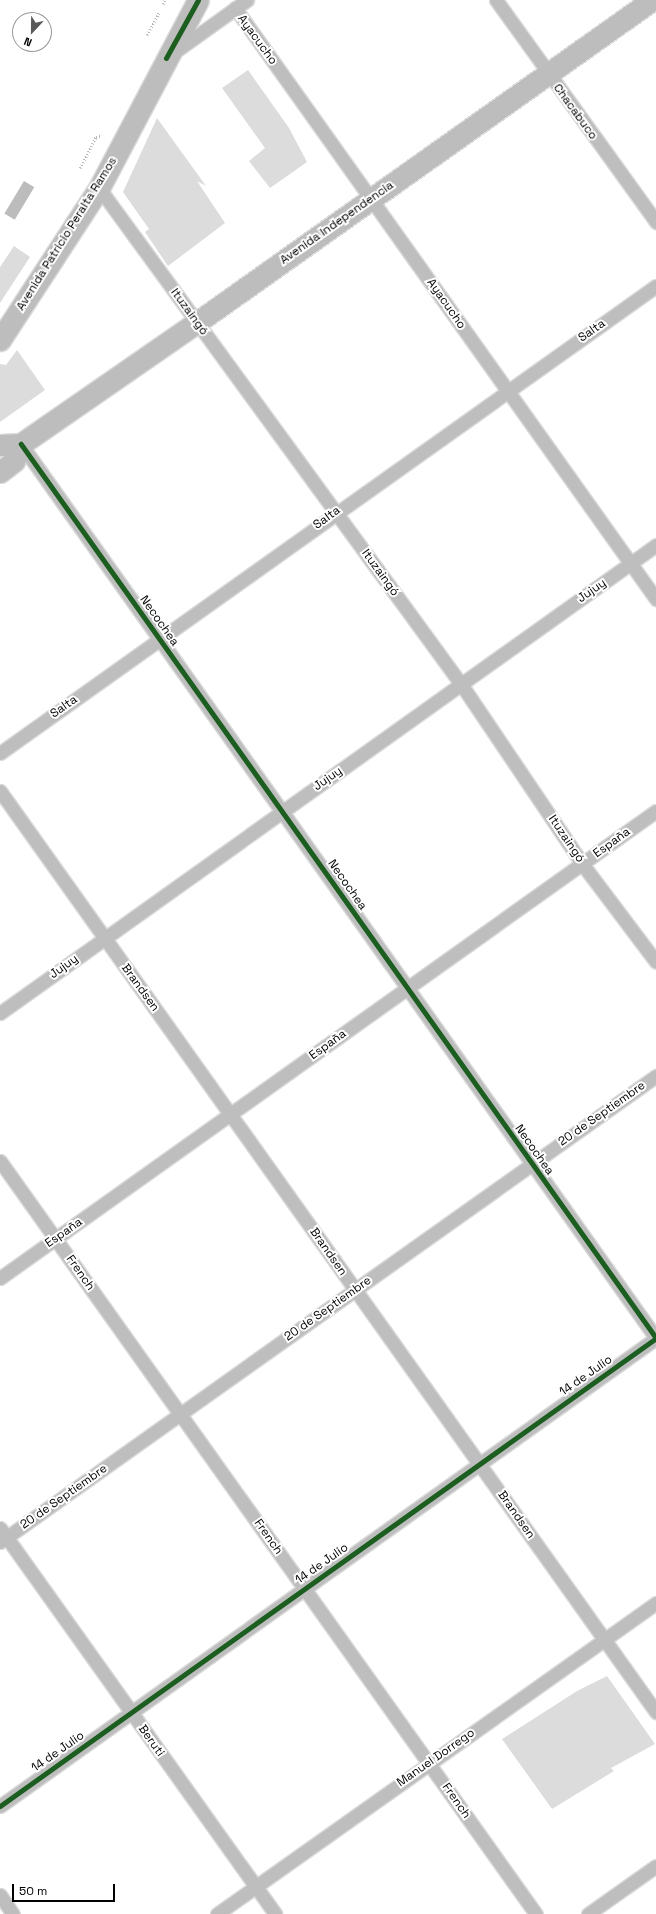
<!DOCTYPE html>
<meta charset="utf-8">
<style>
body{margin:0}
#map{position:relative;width:656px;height:1914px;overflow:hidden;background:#fff;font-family:"Space Grotesk",sans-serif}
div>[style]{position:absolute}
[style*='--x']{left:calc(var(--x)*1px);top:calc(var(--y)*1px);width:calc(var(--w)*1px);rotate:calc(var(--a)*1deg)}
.water>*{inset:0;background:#bcbcbc;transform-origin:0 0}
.building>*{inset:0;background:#dcdcdc}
.path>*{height:2.5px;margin-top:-1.25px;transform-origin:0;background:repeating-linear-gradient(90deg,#b8b8b8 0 1px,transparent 0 3px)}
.roads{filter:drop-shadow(1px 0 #dbdbdb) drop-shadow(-1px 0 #dbdbdb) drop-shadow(0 1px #dbdbdb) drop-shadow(0 -1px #dbdbdb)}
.street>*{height:13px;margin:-6.5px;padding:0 6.5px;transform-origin:6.5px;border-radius:6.5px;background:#bebebe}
.primary>*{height:21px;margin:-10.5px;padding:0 10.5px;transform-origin:10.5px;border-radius:10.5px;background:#bdbdbd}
.cycleway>*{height:5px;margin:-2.5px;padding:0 2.5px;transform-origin:2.5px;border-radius:2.5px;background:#1b5e20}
span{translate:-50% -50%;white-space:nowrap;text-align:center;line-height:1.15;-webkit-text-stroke:4px #fff;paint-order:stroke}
.street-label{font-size:12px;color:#000}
.north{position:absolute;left:12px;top:12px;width:40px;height:40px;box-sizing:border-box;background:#fff;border:1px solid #999;border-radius:50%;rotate:202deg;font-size:11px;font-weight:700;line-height:16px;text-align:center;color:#000}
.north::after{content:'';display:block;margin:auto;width:14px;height:18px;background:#595959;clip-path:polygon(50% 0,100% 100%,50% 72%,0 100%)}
.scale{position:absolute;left:12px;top:1884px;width:103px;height:18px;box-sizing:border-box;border:2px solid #000;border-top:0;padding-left:5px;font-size:12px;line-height:14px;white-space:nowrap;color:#000;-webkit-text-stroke:3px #fff;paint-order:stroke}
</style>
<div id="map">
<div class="water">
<div style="left:24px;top:181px;width:12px;height:38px;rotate:31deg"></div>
</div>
<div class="building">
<div style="clip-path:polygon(248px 70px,289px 128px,307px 162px,270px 188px,249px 161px,265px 148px,222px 88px)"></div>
<div style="clip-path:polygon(157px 118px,206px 186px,197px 181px,225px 223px,168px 266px,145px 232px,149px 229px,123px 192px)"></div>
<div style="clip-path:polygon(14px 246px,30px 257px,0 303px,0 267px)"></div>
<div style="clip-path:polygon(17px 350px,45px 390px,0 422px,0 364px,6px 365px)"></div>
<div style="clip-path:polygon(607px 1676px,655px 1744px,611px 1768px,614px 1771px,552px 1809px,502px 1739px,577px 1691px)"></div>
</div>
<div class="path">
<div style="--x:163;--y:4;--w:4;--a:-63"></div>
<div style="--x:147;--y:35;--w:26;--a:-62"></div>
<div style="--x:80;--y:168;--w:35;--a:-63"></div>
<div style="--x:96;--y:137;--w:6;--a:-18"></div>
</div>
<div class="roads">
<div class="street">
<div style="--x:496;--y:0;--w:274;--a:54.2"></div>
<div style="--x:235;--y:8;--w:726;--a:54.54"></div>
<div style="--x:173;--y:53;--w:91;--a:-35.6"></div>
<div style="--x:99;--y:188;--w:614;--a:53.88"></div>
<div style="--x:461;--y:684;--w:218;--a:56"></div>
<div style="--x:583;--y:865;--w:121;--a:53"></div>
<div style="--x:0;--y:753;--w:805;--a:-35.45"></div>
<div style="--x:0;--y:791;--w:1131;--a:54.54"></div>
<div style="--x:0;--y:1013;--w:806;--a:-35.5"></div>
<div style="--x:0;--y:1161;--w:924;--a:54.56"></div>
<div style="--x:0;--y:1278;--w:805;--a:-35.45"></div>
<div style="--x:0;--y:1528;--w:474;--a:54.5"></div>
<div style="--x:0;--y:1542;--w:805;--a:-35.39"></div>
<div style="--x:0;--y:1806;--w:806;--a:-35.5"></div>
<div style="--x:656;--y:1338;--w:1097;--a:-125.39"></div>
<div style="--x:0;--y:1895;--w:23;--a:56"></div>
<div style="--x:217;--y:1914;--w:538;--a:-35.31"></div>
<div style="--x:588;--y:1914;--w:83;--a:-35.2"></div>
</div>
<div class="primary">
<div style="--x:0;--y:340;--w:181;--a:-56.9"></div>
<div style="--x:99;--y:188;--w:212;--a:-62.2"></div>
<div style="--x:21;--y:444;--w:213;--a:-34.7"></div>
<div style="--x:196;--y:323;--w:559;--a:-35.31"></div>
<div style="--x:0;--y:445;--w:21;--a:-3"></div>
<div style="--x:0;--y:472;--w:18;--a:-38"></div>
<div style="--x:14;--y:461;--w:18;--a:-68"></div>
</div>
</div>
<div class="cycleway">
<div style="--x:166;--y:58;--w:66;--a:-61.1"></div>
<div style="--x:0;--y:1806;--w:806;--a:-35.5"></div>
<div style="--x:656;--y:1338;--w:1097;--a:-125.39"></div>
</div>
<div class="street-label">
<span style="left:257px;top:40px;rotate:54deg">Ayacucho</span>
<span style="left:575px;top:112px;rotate:54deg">Chacabuco</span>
<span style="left:337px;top:223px;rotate:-35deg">Avenida Independencia</span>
<span style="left:67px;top:234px;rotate:-58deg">Avenida Patricio Peralta Ramos</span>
<span style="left:446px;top:304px;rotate:55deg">Ayacucho</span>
<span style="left:189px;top:312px;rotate:54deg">Ituzaingó</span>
<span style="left:592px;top:331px;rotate:-35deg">Salta</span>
<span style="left:327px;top:518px;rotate:-36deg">Salta</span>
<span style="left:380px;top:573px;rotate:54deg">Ituzaingó</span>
<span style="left:592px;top:591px;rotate:-35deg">Jujuy</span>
<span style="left:159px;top:621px;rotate:55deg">Necochea</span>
<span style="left:64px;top:707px;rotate:-35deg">Salta</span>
<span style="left:328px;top:779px;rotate:-35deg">Jujuy</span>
<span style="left:566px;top:839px;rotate:56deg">Ituzaingó</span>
<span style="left:612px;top:843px;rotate:-36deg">España</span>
<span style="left:347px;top:885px;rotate:55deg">Necochea</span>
<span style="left:64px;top:967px;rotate:-36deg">Jujuy</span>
<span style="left:140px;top:988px;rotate:54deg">Brandsen</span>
<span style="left:328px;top:1045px;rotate:-36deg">España</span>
<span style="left:602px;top:1114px;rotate:-35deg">20 de Septiembre</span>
<span style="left:534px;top:1150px;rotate:55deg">Necochea</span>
<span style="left:64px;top:1233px;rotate:-35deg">España</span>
<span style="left:328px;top:1252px;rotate:55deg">Brandsen</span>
<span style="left:80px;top:1273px;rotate:55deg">French</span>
<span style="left:328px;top:1309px;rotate:-35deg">20 de Septiembre</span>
<span style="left:586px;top:1376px;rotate:-35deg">14 de Julio</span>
<span style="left:64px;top:1497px;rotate:-35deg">20 de Septiembre</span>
<span style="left:516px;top:1515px;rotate:55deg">Brandsen</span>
<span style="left:268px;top:1537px;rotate:55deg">French</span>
<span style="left:322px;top:1564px;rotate:-35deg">14 de Julio</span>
<span style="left:151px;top:1741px;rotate:55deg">Beruti</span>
<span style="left:58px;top:1752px;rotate:-35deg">14 de Julio</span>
<span style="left:436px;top:1758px;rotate:-35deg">Manuel Dorrego</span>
<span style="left:456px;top:1801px;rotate:55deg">French</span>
</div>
<div class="north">N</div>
<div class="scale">50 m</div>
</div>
